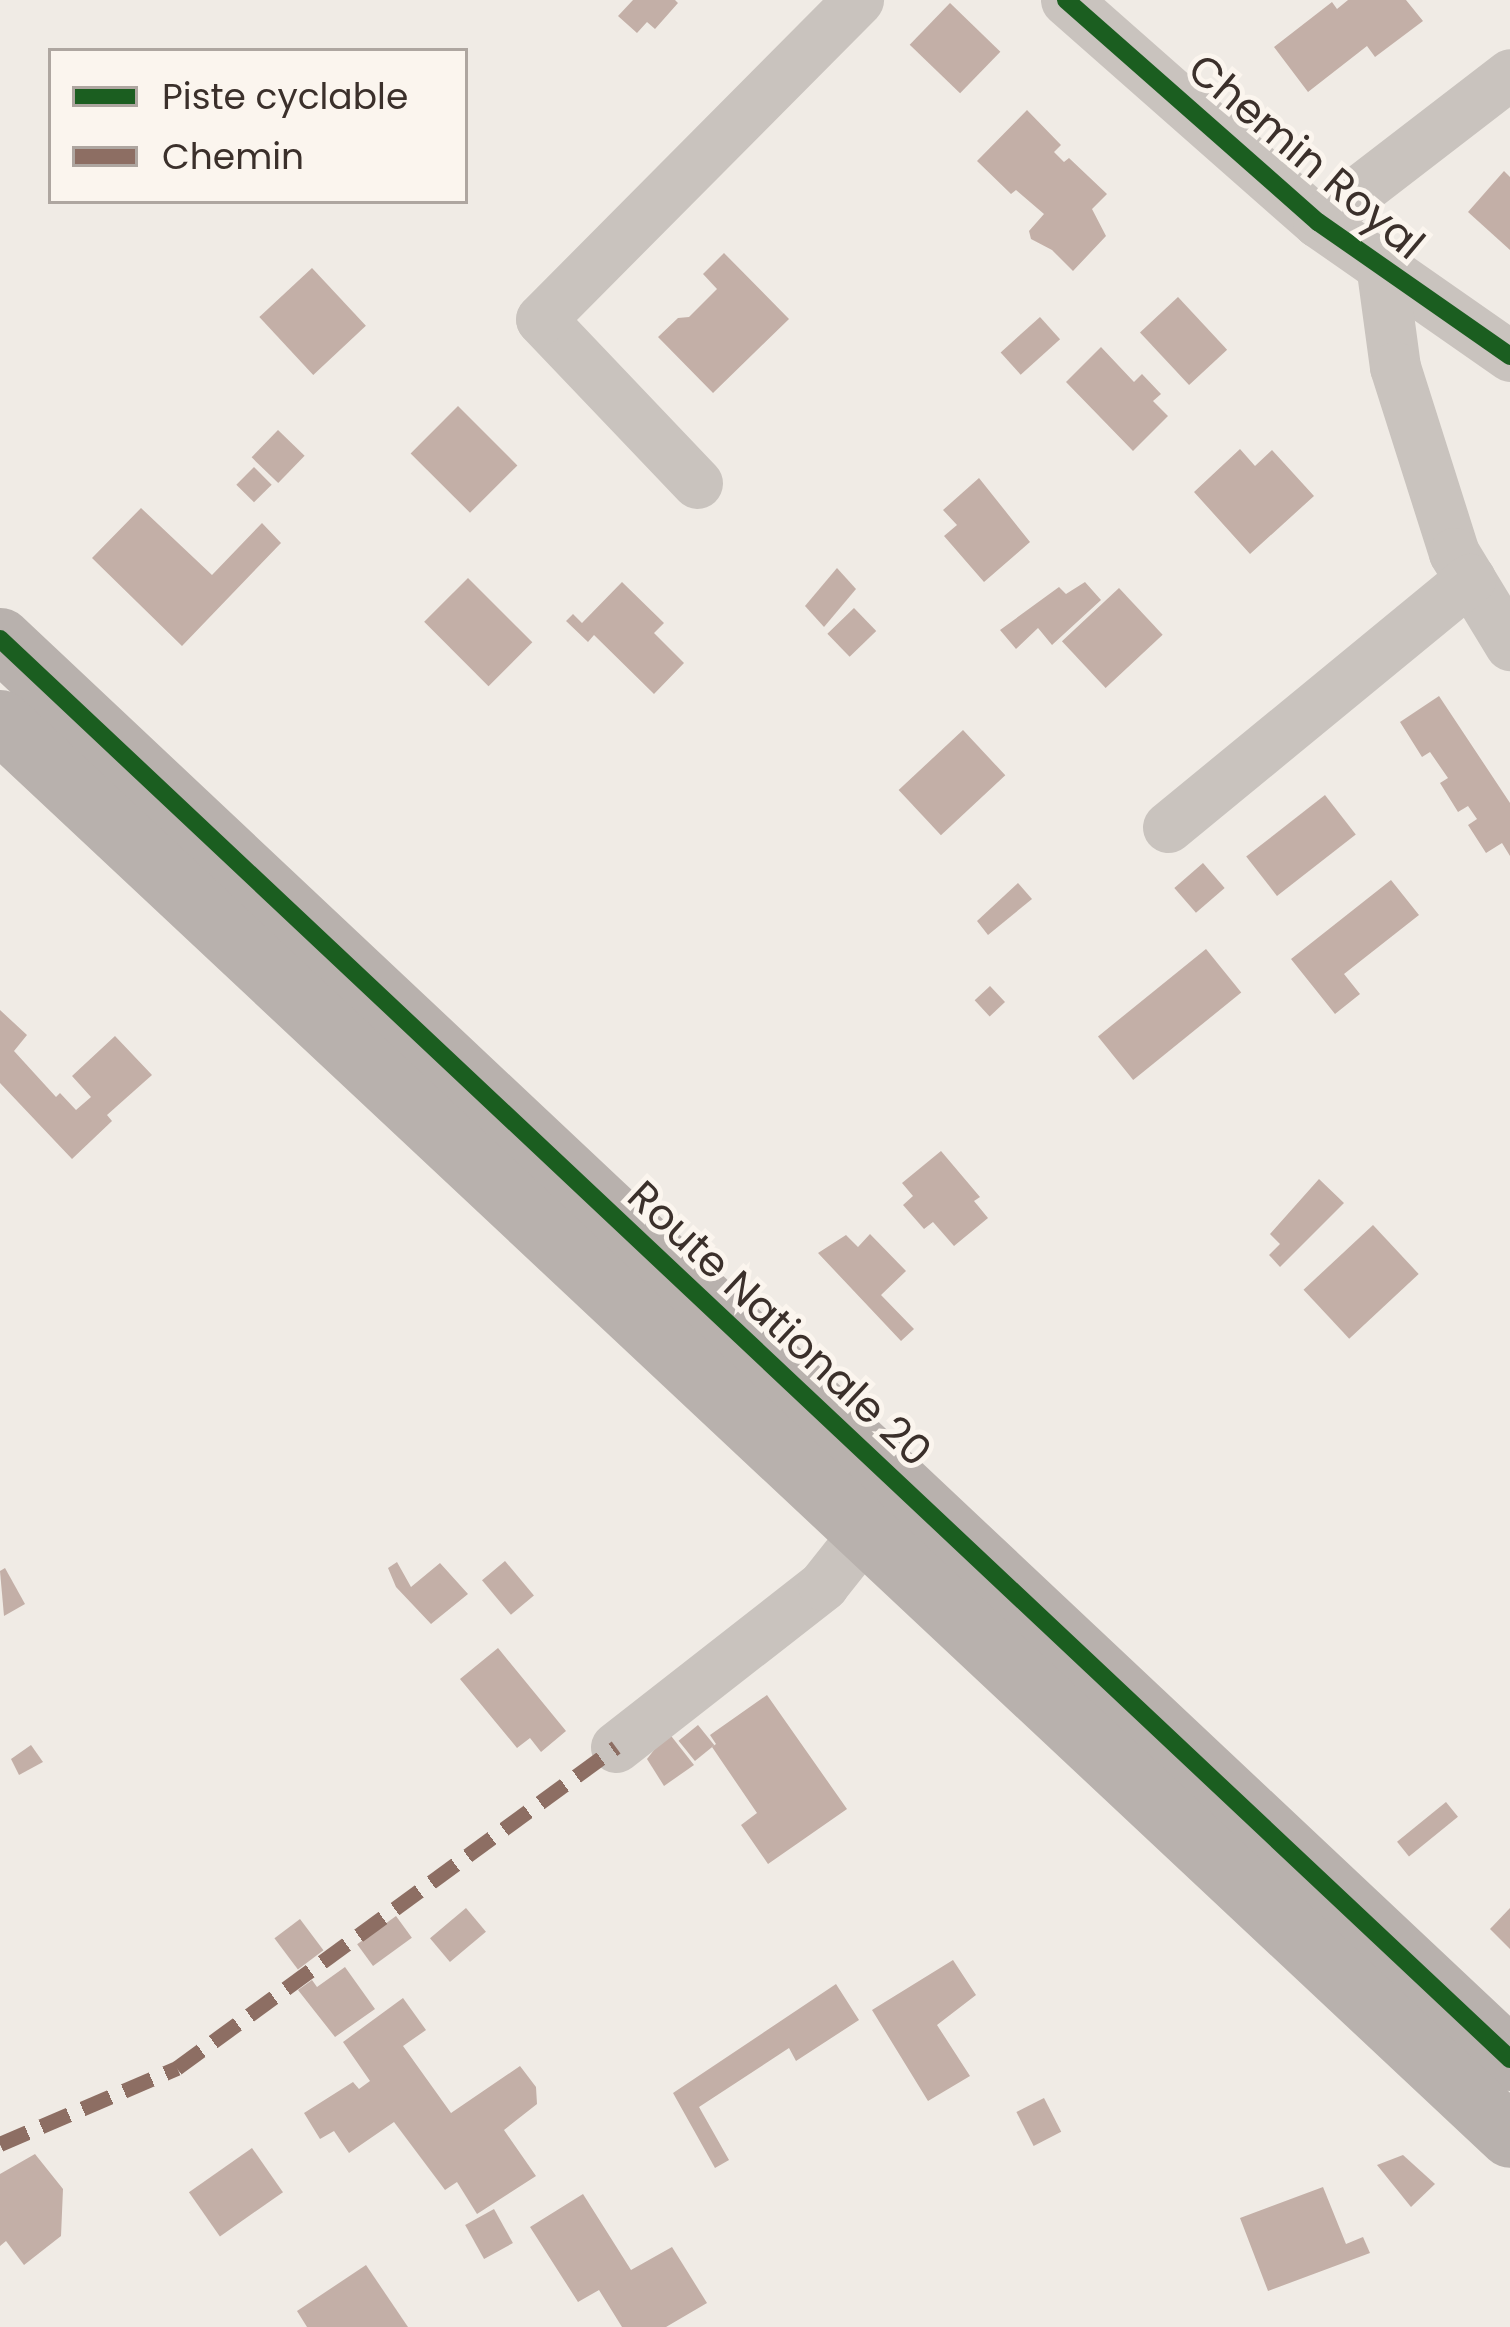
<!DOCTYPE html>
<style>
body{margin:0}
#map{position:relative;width:1510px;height:2327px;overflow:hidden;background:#f0ebe5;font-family:Poppins,sans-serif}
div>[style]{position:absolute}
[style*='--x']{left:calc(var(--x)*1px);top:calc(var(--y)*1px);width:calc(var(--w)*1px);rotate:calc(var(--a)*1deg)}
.building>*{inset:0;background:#c3afa7;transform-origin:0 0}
.minor>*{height:51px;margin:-25.5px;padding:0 25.5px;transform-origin:25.5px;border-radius:25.5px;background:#c9c3be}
.major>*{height:63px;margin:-31.5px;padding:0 31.5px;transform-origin:31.5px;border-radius:31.5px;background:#b8b1ad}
.quiet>*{height:15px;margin-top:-7.5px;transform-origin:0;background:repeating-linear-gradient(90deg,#8d6e63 0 30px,transparent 0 45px)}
.cycleway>*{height:18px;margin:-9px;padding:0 9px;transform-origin:9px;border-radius:9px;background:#1b5e20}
span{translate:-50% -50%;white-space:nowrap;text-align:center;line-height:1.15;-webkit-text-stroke:10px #fbf5ee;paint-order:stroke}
.street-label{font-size:42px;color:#3b302b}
.legend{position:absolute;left:48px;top:48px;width:420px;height:156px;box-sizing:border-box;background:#fbf5ee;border:3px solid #aea6a0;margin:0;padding:15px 21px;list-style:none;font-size:36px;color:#3b302b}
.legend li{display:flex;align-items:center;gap:24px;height:60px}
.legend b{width:60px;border:3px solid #aea6a0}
</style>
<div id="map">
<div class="building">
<div style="clip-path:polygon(633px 0,675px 0,678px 3px,655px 29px,647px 22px,637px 33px,618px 16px)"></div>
<div style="clip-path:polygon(1348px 0,1406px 0,1423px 21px,1375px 57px,1367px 46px,1308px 92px,1274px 47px,1332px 2px,1337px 9px)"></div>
<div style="left:950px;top:3px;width:70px;height:58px;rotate:44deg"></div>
<div style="clip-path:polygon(1027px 110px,1061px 145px,1054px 152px,1064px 162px,1069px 158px,1107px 194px,1092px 209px,1106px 236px,1073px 271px,1052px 250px,1031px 239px,1029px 231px,1044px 214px,1016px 190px,1011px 194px,977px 161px)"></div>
<div style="clip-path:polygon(1504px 171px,1510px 177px,1510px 250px,1468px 212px)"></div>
<div style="clip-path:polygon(724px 253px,789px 319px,713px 393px,658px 337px,678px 318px,689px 317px,717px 289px,703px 274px)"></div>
<div style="left:312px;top:268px;width:79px;height:72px;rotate:47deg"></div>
<div style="left:1178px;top:297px;width:72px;height:52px;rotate:47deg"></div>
<div style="left:1040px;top:317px;width:30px;height:53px;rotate:48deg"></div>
<div style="clip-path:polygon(1101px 347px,1134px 382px,1142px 374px,1161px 394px,1153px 401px,1168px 416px,1133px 451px,1066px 382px)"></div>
<div style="left:458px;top:406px;width:84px;height:67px;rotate:45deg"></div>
<div style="left:278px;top:430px;width:37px;height:38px;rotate:44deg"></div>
<div style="clip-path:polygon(1240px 449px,1255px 466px,1272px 450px,1314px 496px,1250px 554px,1194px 492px)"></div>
<div style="left:254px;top:467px;width:25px;height:25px;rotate:45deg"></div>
<div style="clip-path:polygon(979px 478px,1030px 542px,984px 582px,944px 536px,957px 525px,943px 510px)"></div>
<div style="clip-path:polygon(141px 508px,212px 575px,262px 523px,281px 543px,182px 646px,92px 558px)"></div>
<div style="clip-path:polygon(837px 568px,856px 589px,824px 627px,805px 606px)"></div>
<div style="left:468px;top:578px;width:91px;height:62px;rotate:45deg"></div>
<div style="clip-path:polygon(622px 582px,664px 623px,654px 633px,684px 663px,654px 694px,594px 635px,588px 642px,566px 621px,573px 614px,582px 623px)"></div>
<div style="clip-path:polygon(1085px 582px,1101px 600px,1052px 645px,1038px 628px,1016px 649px,1000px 630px,1059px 587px,1066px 594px)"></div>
<div style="left:1119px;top:588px;width:64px;height:78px;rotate:47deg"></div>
<div style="left:854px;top:608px;width:32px;height:37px;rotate:46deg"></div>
<div style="clip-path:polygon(1439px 696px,1510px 803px,1510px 856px,1502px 843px,1486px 853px,1468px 825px,1477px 819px,1468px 806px,1458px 812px,1440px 783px,1448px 778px,1430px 752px,1422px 757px,1400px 722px)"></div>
<div style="left:963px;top:730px;width:62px;height:88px;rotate:47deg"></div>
<div style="left:1325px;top:795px;width:50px;height:100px;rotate:52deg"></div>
<div style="left:1203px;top:863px;width:33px;height:38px;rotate:49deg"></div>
<div style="clip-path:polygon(1391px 880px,1419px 915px,1344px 974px,1360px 994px,1335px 1014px,1291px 959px)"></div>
<div style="clip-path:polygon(1018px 883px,1032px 899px,988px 935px,977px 921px)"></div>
<div style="left:1206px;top:949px;width:56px;height:139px;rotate:51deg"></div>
<div style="left:990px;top:986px;width:22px;height:21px;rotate:47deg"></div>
<div style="clip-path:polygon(0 1010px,27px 1035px,14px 1051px,56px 1097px,60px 1093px,76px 1110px,91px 1097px,72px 1076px,115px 1036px,152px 1075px,107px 1115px,112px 1121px,72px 1159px,0 1083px)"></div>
<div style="clip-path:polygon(941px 1151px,980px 1197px,974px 1201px,988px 1218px,954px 1246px,933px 1222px,924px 1229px,903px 1205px,913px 1196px,902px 1183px)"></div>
<div style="clip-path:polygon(1319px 1179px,1344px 1203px,1280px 1267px,1269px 1255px,1280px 1244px,1270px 1234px)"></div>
<div style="left:1373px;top:1225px;width:67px;height:95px;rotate:47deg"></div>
<div style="clip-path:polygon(870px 1234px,906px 1271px,881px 1295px,914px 1329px,901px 1341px,818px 1253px,846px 1235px,858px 1247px)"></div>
<div style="left:505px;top:1561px;width:45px;height:30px;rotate:50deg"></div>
<div style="clip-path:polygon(397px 1562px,411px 1587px,440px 1563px,468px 1594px,431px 1624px,396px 1587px,388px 1568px)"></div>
<div style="clip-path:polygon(5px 1568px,25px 1604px,4px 1616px,0 1571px)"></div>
<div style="clip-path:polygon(498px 1648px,566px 1731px,541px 1752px,530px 1738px,517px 1748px,460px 1679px)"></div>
<div style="clip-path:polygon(767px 1695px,847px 1809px,768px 1864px,741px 1825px,757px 1813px,712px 1747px,716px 1744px,710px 1735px)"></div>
<div style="left:698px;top:1725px;width:26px;height:25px;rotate:51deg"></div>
<div style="clip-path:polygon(668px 1732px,694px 1765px,664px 1786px,647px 1759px)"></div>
<div style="clip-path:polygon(31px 1745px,43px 1762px,19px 1775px,11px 1759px)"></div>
<div style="left:1446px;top:1802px;width:19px;height:63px;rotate:51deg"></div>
<div style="left:466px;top:1908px;width:31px;height:47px;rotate:50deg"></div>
<div style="clip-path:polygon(1510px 1908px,1510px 1949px,1490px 1929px)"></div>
<div style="left:396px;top:1916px;width:27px;height:48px;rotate:54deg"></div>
<div style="left:300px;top:1919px;width:39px;height:32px;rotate:53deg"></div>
<div style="clip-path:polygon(953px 1960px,976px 1995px,937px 2025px,970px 2076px,928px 2101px,872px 2010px)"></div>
<div style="clip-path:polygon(345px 1967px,375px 2009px,335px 2037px,298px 1990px,312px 1980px,317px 1987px)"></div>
<div style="clip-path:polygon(836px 1984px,859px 2020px,796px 2061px,789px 2048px,699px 2107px,729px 2160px,715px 2168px,673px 2093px)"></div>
<div style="clip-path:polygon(403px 1998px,426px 2030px,403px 2046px,451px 2113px,520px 2066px,536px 2087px,537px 2104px,504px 2130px,536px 2176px,477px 2214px,457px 2182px,445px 2190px,394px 2122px,349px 2153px,334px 2131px,320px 2139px,304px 2113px,353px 2082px,359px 2089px,370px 2081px,343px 2042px)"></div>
<div style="left:1044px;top:2098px;width:38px;height:31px;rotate:63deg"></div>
<div style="left:252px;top:2148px;width:54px;height:77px;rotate:55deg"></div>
<div style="clip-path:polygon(35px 2154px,63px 2189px,61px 2236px,24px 2265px,6px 2241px,0 2246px,0 2174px)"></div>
<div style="clip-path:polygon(1403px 2155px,1435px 2184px,1411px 2207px,1377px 2165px)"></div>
<div style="clip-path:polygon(1323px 2187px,1346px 2244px,1363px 2237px,1370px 2253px,1268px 2291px,1240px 2218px)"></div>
<div style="clip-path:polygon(583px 2194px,631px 2270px,672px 2247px,707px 2303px,666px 2327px,622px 2327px,599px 2290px,578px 2302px,530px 2227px)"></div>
<div style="left:494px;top:2209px;width:39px;height:33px;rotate:61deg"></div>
<div style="clip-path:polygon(366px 2265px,408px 2327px,307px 2327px,297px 2311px)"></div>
</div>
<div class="minor">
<div style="--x:1066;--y:0;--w:336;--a:41.4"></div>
<div style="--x:1318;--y:222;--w:234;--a:34.9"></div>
<div style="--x:1318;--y:222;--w:242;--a:-37.6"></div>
<div style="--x:1382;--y:271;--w:97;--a:82.3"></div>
<div style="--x:1395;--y:367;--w:195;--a:72.4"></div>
<div style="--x:1454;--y:553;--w:108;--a:58.7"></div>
<div style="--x:697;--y:483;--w:226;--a:-133.6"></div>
<div style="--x:541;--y:319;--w:450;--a:-45.2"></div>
<div style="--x:1168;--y:827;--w:391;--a:-39.4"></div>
<div style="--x:616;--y:1747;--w:263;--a:-38"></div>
<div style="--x:823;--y:1585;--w:69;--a:-51.5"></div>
</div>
<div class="major">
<div style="--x:0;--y:639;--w:2073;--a:43.24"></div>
<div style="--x:0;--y:721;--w:2069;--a:43.14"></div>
</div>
<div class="quiet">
<div style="--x:0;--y:2144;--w:193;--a:-23.2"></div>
<div style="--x:177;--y:2068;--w:544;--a:-36.17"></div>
</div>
<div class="cycleway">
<div style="--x:1066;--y:0;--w:336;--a:41.4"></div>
<div style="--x:1318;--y:222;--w:234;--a:34.9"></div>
<div style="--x:0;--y:639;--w:2073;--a:43.24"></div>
</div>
<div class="street-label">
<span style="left:1306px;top:157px;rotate:40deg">Chemin Royal</span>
<span style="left:779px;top:1324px;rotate:43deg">Route Nationale 20</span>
</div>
<ul class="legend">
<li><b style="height:15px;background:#1b5e20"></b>Piste cyclable</li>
<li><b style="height:15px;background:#8d6e63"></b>Chemin</li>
</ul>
</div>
